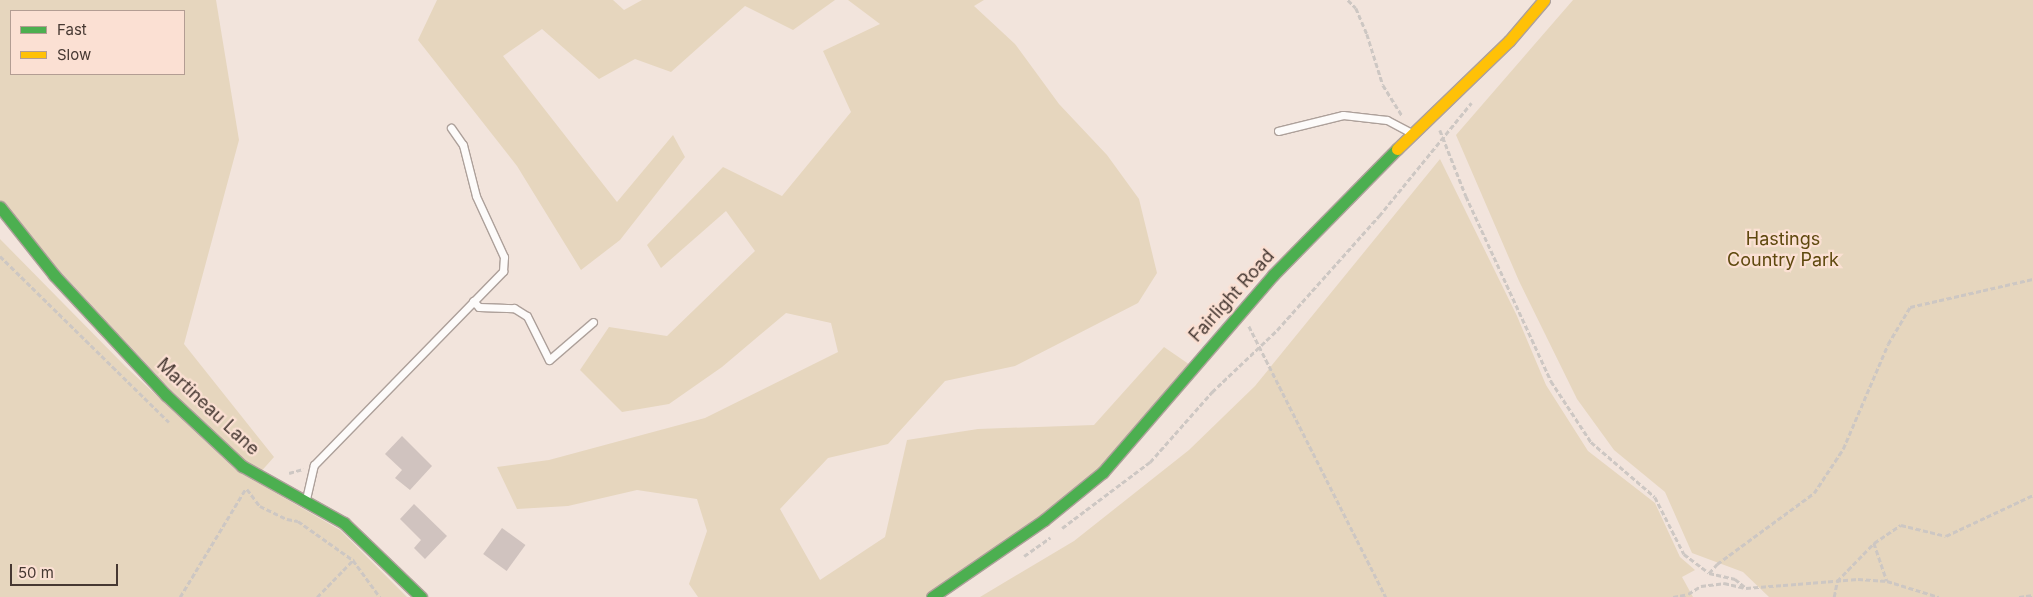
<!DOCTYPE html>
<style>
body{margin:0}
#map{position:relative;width:2033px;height:597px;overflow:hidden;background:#f2e4dc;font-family:Inter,sans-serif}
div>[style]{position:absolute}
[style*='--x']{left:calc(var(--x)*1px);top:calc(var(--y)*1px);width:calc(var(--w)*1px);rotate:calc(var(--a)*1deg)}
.green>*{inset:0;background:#e6d6be}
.building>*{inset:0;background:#d0c3bf;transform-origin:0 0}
.path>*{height:2.5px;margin-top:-1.25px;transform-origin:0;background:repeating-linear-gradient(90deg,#cdc7c3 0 5px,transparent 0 7.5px)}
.roads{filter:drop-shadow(1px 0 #ada09a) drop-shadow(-1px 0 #ada09a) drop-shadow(0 1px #ada09a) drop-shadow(0 -1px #ada09a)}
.lane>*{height:7px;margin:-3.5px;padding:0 3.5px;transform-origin:3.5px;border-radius:3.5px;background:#fdfbfa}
.fast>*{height:11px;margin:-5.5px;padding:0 5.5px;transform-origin:5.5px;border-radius:5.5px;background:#4caf50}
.slow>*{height:11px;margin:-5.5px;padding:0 5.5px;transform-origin:5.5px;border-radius:5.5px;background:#ffc107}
span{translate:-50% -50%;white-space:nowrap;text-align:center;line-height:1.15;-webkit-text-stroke:4.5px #fbe0d3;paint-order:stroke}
.park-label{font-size:18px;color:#5e480e}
.street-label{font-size:18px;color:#463832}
.legend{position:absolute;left:10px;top:10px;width:175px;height:65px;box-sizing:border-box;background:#fbe0d3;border:1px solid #b39d93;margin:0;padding:6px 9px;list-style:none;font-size:15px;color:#463832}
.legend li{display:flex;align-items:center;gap:10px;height:25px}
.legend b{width:25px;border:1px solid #b39d93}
.scale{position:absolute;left:10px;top:564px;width:108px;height:22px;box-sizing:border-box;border:2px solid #463832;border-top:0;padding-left:6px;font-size:15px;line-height:18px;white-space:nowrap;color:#463832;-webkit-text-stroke:4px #fbe0d3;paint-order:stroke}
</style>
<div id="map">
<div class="green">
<div style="clip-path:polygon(evenodd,0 0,216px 0,239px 140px,184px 344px,274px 457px,258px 475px,242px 466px,0 207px,0 0,11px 11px,184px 11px,184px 74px,11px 74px,11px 11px)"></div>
<div style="clip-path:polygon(437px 0,613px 0,624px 10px,642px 0,835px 0,793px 30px,745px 6px,671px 72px,635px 59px,599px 79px,542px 29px,503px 56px,617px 202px,673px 135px,685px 157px,620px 240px,581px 270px,517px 166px,418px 40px)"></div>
<div style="clip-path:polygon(848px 0,984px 0,974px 6px,1015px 44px,1059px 104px,1107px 155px,1139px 199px,1157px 273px,1138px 303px,1015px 366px,945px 381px,888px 444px,828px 458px,780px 509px,820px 580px,885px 537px,907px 440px,978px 429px,1094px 425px,1164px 347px,1193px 367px,1103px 472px,931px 597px,698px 597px,689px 584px,707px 531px,697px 499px,637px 490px,568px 506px,517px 509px,497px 467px,549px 460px,705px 418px,838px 352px,831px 323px,786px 313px,722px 367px,669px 404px,622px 412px,580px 370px,609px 327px,667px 336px,755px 251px,726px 211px,661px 268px,647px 245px,723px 167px,782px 196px,851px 112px,823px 51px,880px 24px)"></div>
<div style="clip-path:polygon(1573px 0,2033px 0,2033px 597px,1769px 597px,1743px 572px,1692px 553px,1665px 492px,1614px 450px,1577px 399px,1519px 281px,1456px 135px)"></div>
<div style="clip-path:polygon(1440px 159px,1517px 316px,1546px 385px,1588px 451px,1655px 503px,1680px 557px,1695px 570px,1682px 577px,1693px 597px,980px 597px,1074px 541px,1189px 450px,1255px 386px)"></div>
<div style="clip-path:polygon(0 239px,125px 366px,236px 470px,340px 530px,407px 597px,0 597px)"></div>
</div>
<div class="building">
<div style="clip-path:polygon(402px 436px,432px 466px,410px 490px,395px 478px,402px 470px,385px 454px)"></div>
<div style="clip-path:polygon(414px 504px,447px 536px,425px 559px,414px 548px,421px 540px,400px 519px)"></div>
<div style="left:502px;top:528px;width:29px;height:32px;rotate:36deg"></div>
</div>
<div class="path">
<div style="--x:1348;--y:0;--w:11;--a:45"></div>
<div style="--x:1356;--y:8;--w:28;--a:67"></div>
<div style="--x:1367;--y:34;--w:53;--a:72.6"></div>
<div style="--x:1383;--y:85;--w:36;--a:58"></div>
<div style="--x:1440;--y:130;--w:71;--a:68.5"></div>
<div style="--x:1466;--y:196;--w:204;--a:65.3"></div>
<div style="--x:1551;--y:381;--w:73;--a:56.7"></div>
<div style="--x:1591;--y:442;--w:84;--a:40.7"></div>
<div style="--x:1655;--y:497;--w:64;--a:63"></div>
<div style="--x:1684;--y:554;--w:31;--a:37"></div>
<div style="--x:1709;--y:573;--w:27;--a:13"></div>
<div style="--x:1735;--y:579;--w:14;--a:39"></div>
<div style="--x:0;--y:256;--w:237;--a:44.5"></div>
<div style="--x:1249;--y:326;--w:304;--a:63.2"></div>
<div style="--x:289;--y:473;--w:15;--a:-16"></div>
<div style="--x:247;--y:489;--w:21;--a:53"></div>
<div style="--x:260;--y:506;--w:30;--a:26"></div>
<div style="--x:287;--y:519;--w:11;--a:10"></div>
<div style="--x:298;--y:521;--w:67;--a:35.3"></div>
<div style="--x:353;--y:560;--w:46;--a:53.9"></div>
<div style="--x:1062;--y:528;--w:110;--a:-36.9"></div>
<div style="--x:1150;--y:462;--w:94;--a:-48.5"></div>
<div style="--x:1212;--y:392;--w:90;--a:-43.6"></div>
<div style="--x:1277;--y:330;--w:153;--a:-48.2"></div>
<div style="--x:1379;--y:216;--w:146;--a:-50.8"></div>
<div style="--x:1874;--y:543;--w:40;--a:71.1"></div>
<div style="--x:1024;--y:556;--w:32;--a:-35"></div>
<div style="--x:1709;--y:573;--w:12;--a:-48"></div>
<div style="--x:1717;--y:564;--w:120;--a:-36.2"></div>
<div style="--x:1814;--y:493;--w:53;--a:-56.6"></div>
<div style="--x:1843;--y:449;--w:114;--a:-66.8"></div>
<div style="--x:1888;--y:344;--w:43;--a:-59.3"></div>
<div style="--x:1910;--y:307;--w:126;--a:-12.8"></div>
<div style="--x:180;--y:597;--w:127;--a:-58.8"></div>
<div style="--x:317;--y:597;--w:53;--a:-45.8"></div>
<div style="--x:1673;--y:597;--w:15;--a:-11"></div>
<div style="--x:1688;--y:594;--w:15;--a:-32"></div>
<div style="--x:1701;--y:586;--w:23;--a:-7"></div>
<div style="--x:1724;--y:583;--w:23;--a:13"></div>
<div style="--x:1746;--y:588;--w:112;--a:-4.6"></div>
<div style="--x:1858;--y:579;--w:29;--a:4"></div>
<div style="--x:1887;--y:581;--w:54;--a:17.1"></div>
<div style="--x:1834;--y:597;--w:16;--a:-79"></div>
<div style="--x:1837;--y:581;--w:53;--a:-45.8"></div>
<div style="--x:1874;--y:543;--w:32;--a:-34"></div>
<div style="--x:1901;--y:525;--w:46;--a:13.7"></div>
<div style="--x:1946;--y:536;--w:96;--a:-25.2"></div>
<div style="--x:2019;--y:597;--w:14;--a:-8"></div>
</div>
<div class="roads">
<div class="lane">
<div style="--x:1278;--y:131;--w:67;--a:-13.8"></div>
<div style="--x:1343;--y:115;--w:44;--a:6.5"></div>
<div style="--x:1387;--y:120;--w:27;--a:28"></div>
<div style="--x:473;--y:301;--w:8;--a:45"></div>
<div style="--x:479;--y:307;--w:35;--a:2"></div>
<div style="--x:514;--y:308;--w:15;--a:32"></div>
<div style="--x:527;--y:316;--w:49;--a:63.4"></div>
<div style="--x:549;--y:360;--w:58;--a:-40.8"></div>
<div style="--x:306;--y:499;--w:35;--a:-77"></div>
<div style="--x:314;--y:465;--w:271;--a:-45.7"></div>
<div style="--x:503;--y:271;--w:14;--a:-86"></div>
<div style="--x:504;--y:257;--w:67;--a:-114.7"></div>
<div style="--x:476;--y:196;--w:53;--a:-104.3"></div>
<div style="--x:463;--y:145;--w:21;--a:-125"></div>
</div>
<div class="fast">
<div style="--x:0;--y:207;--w:87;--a:51.5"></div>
<div style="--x:54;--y:275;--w:164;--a:47"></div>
<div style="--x:166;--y:395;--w:104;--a:43.1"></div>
<div style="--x:242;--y:466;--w:117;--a:29.2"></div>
<div style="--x:344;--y:523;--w:107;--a:43.9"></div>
<div style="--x:932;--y:597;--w:136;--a:-34.5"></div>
<div style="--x:1044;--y:520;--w:76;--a:-39.1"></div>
<div style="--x:1103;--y:472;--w:260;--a:-49.2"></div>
<div style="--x:1273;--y:275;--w:177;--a:-45.5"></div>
</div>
<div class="slow">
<div style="--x:1397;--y:149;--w:156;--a:-44"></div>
<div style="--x:1509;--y:41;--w:54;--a:-49.5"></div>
</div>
</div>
<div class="park-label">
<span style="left:1783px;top:250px">Hastings<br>Country Park</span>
</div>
<div class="street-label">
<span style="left:1232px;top:296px;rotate:-48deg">Fairlight Road</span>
<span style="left:208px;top:407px;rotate:43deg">Martineau Lane</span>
</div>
<ul class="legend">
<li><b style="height:6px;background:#4caf50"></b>Fast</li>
<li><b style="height:6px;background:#ffc107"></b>Slow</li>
</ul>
<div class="scale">50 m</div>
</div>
